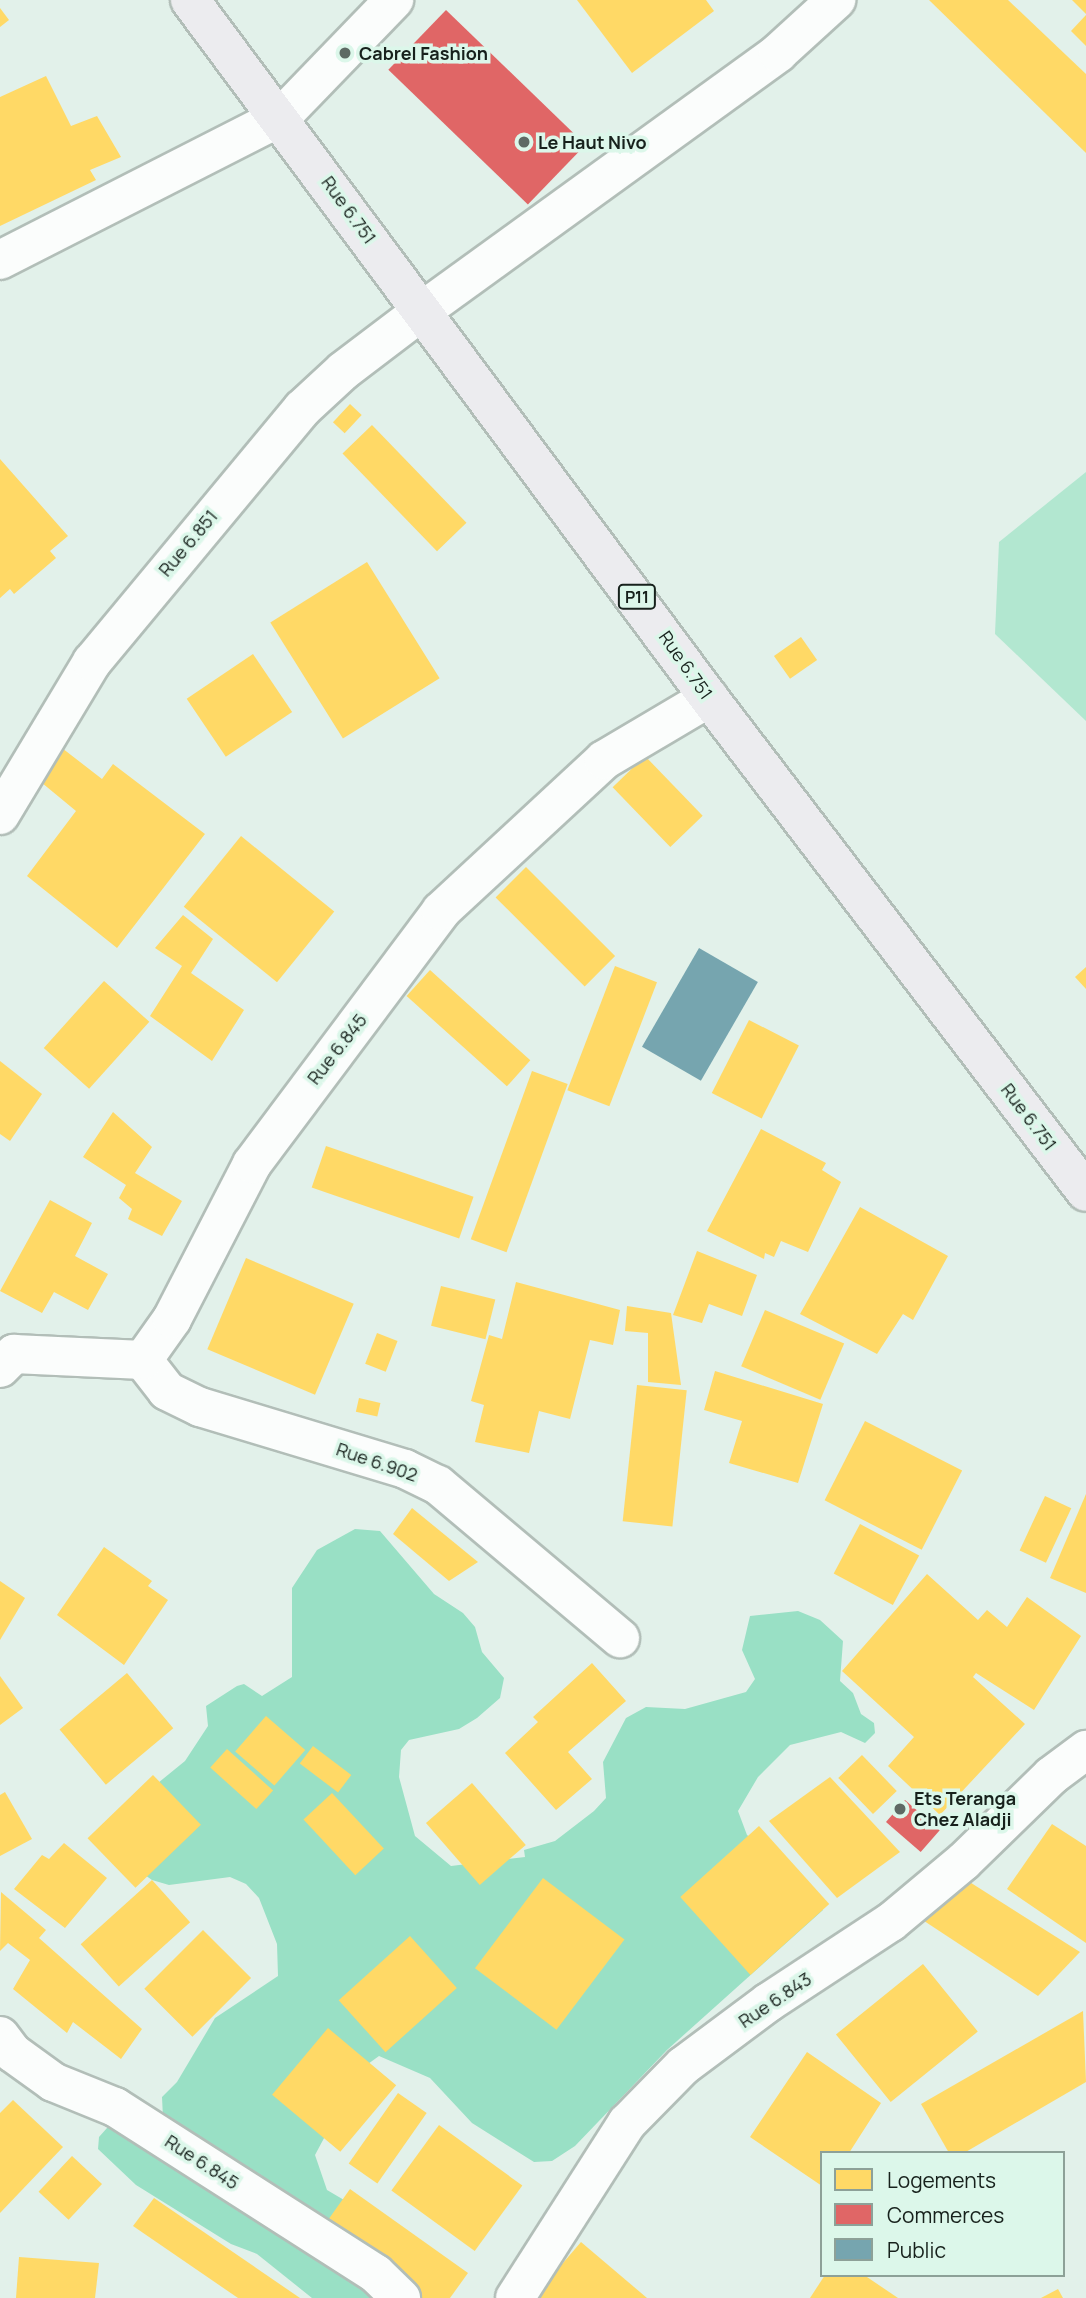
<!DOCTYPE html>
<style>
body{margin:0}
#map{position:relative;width:1086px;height:2298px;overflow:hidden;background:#e2f1ea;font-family:Manrope,sans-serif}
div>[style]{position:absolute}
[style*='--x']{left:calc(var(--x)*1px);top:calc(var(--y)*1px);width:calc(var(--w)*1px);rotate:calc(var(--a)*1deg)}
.green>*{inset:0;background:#b2e7d0}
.forest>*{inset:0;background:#99e0c5}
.homes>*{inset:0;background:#ffd966;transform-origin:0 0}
.shops>*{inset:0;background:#e06666;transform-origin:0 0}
.public>*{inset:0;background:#76a5af;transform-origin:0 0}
.roads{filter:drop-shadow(2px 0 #b2beb8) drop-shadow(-2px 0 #b2beb8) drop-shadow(0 2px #b2beb8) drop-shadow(0 -2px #b2beb8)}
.minor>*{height:38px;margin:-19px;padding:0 19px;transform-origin:19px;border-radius:19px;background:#fbfdfc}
.major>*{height:38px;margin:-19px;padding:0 19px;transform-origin:19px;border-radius:19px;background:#ececef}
.dots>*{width:19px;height:19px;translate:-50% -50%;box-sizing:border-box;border:4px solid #dcf7ea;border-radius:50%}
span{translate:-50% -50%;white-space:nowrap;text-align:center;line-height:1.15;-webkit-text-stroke:7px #dcf7ea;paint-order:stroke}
.shield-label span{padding:2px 5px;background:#dcf7ea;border:2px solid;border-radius:5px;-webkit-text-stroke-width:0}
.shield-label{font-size:16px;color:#17211c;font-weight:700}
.poi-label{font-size:18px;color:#17211c;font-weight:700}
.left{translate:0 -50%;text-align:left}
.street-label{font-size:18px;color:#17211c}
.legend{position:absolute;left:820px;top:2151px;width:245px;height:126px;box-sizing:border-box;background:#dcf7ea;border:2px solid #8da198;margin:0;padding:9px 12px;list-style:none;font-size:21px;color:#17211c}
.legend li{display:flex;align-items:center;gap:14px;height:35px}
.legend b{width:35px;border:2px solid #8da198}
</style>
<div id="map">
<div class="green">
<div style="clip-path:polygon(1086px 472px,1086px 721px,995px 634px,999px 542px)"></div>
</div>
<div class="forest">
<div style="clip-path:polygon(355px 1529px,380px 1531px,434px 1594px,463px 1613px,475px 1627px,482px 1652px,504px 1678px,500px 1698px,477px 1718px,459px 1729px,409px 1740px,401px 1750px,399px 1777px,415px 1836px,451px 1866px,525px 1857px,524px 1850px,555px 1841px,594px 1811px,606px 1798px,603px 1762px,626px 1718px,646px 1707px,685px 1709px,746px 1692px,755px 1679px,742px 1650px,750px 1616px,798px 1611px,820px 1620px,843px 1641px,840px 1681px,853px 1693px,861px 1714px,874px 1723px,875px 1733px,865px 1743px,841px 1732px,790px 1745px,758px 1777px,738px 1811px,747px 1835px,775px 1857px,823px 1910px,667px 2050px,575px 2146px,552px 2161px,534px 2162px,472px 2123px,430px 2078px,379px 2056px,361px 2069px,315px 2155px,327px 2190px,373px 2217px,416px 2298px,312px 2298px,257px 2254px,231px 2244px,136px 2185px,98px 2149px,99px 2137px,107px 2128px,163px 2118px,162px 2097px,177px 2082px,215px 2018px,278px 1976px,277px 1944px,259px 1898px,246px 1884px,230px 1877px,169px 1885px,152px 1880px,125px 1861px,158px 1783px,185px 1761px,208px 1726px,206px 1706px,237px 1686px,244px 1684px,262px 1696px,292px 1677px,292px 1588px,317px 1550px)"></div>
</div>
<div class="homes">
<div style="clip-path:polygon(577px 0,706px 0,714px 11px,632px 73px)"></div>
<div style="clip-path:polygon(929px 0,1008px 0,1086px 74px,1086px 153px)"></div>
<div style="clip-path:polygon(1072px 0,1086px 0,1086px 14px)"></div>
<div style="clip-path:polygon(0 8px,9px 20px,0 27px)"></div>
<div style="clip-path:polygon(1086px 15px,1086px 46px,1071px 31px)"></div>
<div style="clip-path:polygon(46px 76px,71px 126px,97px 116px,121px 157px,90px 170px,96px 180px,0 226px,0 97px)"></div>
<div style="left:350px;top:404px;width:16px;height:25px;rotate:43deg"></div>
<div style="left:372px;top:425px;width:136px;height:41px;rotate:46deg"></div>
<div style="clip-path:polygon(0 459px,68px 536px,50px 551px,56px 558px,14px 594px,10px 589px,0 598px)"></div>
<div style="left:367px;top:562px;width:137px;height:114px;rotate:58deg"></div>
<div style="left:801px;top:637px;width:28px;height:33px;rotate:55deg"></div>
<div style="left:253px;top:654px;width:70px;height:80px;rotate:56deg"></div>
<div style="clip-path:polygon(49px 738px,102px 779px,113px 764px,205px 834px,117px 948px,27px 876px,76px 811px,30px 773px)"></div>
<div style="left:645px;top:756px;width:83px;height:45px;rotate:46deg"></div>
<div style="left:241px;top:836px;width:120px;height:91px;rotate:39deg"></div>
<div style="left:526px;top:867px;width:126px;height:43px;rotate:45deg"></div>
<div style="clip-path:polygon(183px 915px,213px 939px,191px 973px,244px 1010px,212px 1061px,150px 1016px,182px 966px,155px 948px)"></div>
<div style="left:615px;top:966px;width:45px;height:133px;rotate:21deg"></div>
<div style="clip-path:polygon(1086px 967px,1086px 989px,1075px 977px)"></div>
<div style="left:430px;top:970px;width:135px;height:35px;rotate:42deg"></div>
<div style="left:104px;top:981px;width:61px;height:90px;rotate:42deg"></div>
<div style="left:749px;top:1020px;width:56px;height:82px;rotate:27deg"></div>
<div style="clip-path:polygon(0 1061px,42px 1094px,10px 1141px,0 1134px)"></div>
<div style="left:532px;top:1071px;width:38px;height:179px;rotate:20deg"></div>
<div style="clip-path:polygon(113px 1112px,152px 1147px,135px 1173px,182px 1201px,162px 1236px,128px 1219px,132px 1209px,119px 1198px,126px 1185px,83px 1157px)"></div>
<div style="clip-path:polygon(761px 1129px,826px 1163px,822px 1170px,841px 1182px,808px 1252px,781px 1241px,774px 1257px,765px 1253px,764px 1259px,707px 1231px)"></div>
<div style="left:326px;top:1146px;width:156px;height:44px;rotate:19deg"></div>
<div style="clip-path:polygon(50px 1200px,92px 1223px,75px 1256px,108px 1274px,88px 1310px,54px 1292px,42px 1313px,0 1291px)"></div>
<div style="clip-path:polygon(860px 1207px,948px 1256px,913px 1320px,903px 1314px,877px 1354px,800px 1314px)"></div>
<div style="clip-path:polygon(697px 1251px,757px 1275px,742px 1316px,709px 1304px,702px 1323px,673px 1315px)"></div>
<div style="left:246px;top:1258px;width:117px;height:99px;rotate:23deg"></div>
<div style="clip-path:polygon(516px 1282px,620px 1310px,613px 1345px,590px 1340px,570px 1419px,539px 1411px,529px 1453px,475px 1442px,484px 1405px,471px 1401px,489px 1335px,502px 1339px)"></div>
<div style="left:441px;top:1286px;width:56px;height:41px;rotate:14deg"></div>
<div style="clip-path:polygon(627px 1306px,671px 1313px,681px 1385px,648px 1382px,648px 1333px,625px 1331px)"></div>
<div style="left:765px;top:1310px;width:86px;height:61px;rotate:23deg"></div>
<div style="left:377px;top:1333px;width:22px;height:33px;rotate:21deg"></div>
<div style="clip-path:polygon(715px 1371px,823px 1404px,798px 1483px,729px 1463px,742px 1421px,704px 1410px)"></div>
<div style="left:637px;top:1385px;width:50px;height:137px;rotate:6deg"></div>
<div style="left:359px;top:1398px;width:22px;height:14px;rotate:13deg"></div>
<div style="left:865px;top:1421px;width:109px;height:89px;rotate:27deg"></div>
<div style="clip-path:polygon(1086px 1494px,1086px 1593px,1050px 1578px)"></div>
<div style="left:1045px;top:1496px;width:29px;height:60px;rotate:25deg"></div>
<div style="clip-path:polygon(412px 1508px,478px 1562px,449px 1581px,393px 1534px)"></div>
<div style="left:860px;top:1524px;width:67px;height:56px;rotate:28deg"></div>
<div style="clip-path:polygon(104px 1547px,152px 1581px,148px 1586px,168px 1600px,124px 1665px,57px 1615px)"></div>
<div style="clip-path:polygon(927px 1574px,978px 1620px,987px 1610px,1007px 1627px,1027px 1597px,1081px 1636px,1034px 1710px,976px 1673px,973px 1677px,1025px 1724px,940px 1815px,888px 1766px,914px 1737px,842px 1671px)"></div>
<div style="clip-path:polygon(0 1581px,25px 1598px,0 1640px)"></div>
<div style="clip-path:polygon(592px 1663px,626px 1701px,568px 1752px,592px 1779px,556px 1810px,505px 1753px,538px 1722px,533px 1717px)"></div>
<div style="left:127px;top:1673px;width:72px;height:88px;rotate:50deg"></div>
<div style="clip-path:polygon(0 1676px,23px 1708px,0 1725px)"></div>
<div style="left:266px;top:1716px;width:52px;height:47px;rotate:41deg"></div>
<div style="left:313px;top:1746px;width:48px;height:22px;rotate:37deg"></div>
<div style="left:227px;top:1749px;width:62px;height:25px;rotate:42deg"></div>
<div style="left:862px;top:1755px;width:50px;height:33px;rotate:46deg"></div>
<div style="left:153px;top:1775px;width:69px;height:91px;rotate:46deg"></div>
<div style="clip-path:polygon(830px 1777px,900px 1852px,837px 1898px,769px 1821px)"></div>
<div style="left:472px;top:1783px;width:82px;height:61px;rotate:49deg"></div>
<div style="clip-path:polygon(5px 1792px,32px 1839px,0 1856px,0 1795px)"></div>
<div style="left:332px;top:1793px;width:76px;height:39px;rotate:47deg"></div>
<div style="clip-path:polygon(1052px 1824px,1086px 1846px,1086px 1943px,1007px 1889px)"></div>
<div style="left:759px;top:1826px;width:105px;height:106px;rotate:48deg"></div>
<div style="clip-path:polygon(64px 1843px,107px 1878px,65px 1928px,14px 1889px,42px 1855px,49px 1859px)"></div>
<div style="clip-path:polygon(957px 1874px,1080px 1952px,1038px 1996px,915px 1915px)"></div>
<div style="left:543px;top:1878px;width:102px;height:113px;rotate:37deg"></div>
<div style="left:152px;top:1880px;width:57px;height:96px;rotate:48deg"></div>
<div style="clip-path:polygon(1px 1892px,46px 1930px,39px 1938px,142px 2029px,121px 2059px,73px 2022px,67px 2033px,13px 1989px,30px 1960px,8px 1943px,0 1951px)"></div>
<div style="left:203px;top:1930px;width:68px;height:83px;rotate:45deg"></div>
<div style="left:410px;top:1936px;width:70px;height:96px;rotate:48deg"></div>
<div style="left:923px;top:1964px;width:87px;height:112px;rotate:51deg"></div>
<div style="clip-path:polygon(1083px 2011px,1086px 2082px,964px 2153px,949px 2153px,921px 2104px)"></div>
<div style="left:328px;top:2028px;width:89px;height:87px;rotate:40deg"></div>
<div style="clip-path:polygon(807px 2052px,881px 2103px,849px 2153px,822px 2153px,822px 2186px,750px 2137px)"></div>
<div style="left:398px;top:2093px;width:35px;height:86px;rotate:35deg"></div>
<div style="clip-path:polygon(13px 2100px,63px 2147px,0 2213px,0 2113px)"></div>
<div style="left:439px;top:2125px;width:103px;height:81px;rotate:36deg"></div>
<div style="left:72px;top:2156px;width:41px;height:49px;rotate:43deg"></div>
<div style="clip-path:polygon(350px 2189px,468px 2273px,450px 2298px,387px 2298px,311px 2244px)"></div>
<div style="clip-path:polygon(154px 2198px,300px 2298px,238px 2298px,133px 2226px)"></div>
<div style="clip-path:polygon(581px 2242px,647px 2298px,533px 2298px)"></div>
<div style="clip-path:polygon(19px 2257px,99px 2263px,95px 2298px,16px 2298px)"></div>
<div style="clip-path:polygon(825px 2275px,864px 2275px,898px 2298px,810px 2298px)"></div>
<div style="clip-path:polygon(1058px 2289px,1063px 2298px,1041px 2298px)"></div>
</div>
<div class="shops">
<div style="left:446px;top:10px;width:194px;height:83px;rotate:44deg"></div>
<div style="left:905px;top:1800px;width:46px;height:29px;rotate:41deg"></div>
</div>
<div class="public">
<div style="left:699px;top:948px;width:68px;height:114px;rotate:30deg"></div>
</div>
<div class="roads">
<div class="minor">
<div style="--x:0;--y:260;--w:315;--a:-27"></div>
<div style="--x:281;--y:117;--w:163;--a:-46"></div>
<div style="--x:0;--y:815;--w:179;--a:-59"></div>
<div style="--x:92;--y:662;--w:329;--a:-50.3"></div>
<div style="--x:302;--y:409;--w:56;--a:-42.8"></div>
<div style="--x:343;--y:371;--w:99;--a:-37.2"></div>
<div style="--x:422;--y:311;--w:440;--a:-35.9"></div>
<div style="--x:778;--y:53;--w:79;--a:-42.4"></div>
<div style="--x:143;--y:1360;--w:39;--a:52"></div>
<div style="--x:167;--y:1391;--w:37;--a:26"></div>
<div style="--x:200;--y:1407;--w:214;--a:16.8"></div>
<div style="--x:405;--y:1469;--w:37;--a:26"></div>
<div style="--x:438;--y:1485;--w:238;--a:40.1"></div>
<div style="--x:0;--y:1368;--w:20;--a:-45"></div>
<div style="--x:14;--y:1354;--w:129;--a:2.7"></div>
<div style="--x:143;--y:1360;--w:50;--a:-54.7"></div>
<div style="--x:172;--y:1319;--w:174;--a:-62.7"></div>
<div style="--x:252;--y:1164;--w:316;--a:-53.2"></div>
<div style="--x:441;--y:911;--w:222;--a:-42.8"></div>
<div style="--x:604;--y:760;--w:122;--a:-30.6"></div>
<div style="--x:0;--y:2036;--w:21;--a:53"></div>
<div style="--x:13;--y:2053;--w:49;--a:35.9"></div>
<div style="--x:53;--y:2082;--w:67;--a:22"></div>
<div style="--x:115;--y:2107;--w:310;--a:32.6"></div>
<div style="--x:376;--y:2274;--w:35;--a:44"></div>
<div style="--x:515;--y:2298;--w:208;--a:-57.4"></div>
<div style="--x:627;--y:2123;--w:80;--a:-45.5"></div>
<div style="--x:683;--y:2066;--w:107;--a:-36.7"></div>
<div style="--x:769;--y:2002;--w:146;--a:-33.3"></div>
<div style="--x:891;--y:1922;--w:95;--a:-39.9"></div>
<div style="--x:964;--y:1861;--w:122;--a:-44.3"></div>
<div style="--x:1051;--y:1776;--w:44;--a:-36.6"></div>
</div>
<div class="major">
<div style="--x:190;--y:0;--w:870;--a:53.37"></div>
<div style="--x:709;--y:698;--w:621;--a:52.65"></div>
</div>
</div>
<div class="dots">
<div style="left:345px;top:53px;background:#5e6a64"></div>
<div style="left:524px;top:142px;background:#5e6a64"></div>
<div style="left:900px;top:1809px;background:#5e6a64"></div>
</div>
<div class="shield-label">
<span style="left:637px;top:597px">P11</span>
</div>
<div class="poi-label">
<span class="left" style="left:359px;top:53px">Cabrel Fashion</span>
<span class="left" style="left:538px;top:142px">Le Haut Nivo</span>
<span class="left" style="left:914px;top:1809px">Ets Teranga<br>Chez Aladji</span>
</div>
<div class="street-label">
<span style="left:349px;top:210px;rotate:54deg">Rue 6.751</span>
<span style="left:188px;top:543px;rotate:-50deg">Rue 6.851</span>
<span style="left:686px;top:665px;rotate:55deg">Rue 6.751</span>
<span style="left:337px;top:1049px;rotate:-52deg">Rue 6.845</span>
<span style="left:1029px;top:1117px;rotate:53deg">Rue 6.751</span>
<span style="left:377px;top:1462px;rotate:19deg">Rue 6.902</span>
<span style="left:775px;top:2000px;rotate:-34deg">Rue 6.843</span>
<span style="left:202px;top:2162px;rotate:33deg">Rue 6.845</span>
</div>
<ul class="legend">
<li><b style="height:19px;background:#ffd966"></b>Logements</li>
<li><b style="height:19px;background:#e06666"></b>Commerces</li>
<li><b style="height:19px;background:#76a5af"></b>Public</li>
</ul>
</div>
